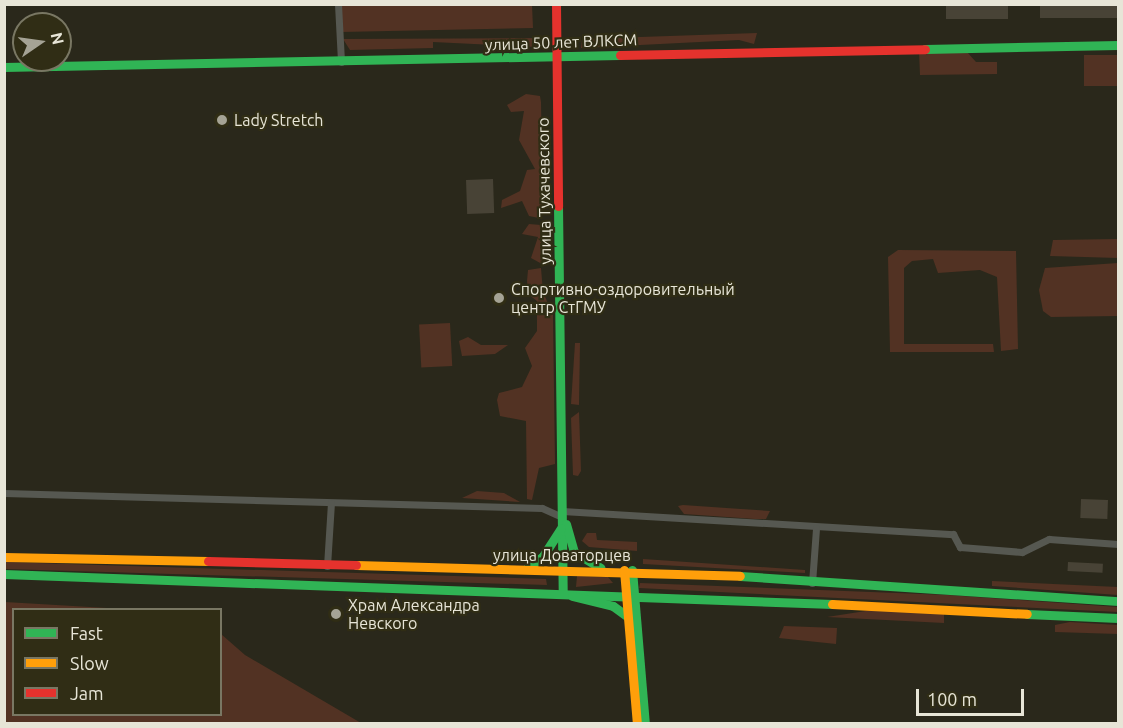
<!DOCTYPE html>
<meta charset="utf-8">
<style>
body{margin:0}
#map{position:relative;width:1123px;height:728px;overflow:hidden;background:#2a281b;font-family:Ubuntu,sans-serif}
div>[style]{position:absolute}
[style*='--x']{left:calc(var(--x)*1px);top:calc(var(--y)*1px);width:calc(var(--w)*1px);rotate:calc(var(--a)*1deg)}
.green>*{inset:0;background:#523223;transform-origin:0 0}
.building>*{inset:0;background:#484336;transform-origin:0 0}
.street>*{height:7px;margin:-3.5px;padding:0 3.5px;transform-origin:3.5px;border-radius:3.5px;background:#565851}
.fast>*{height:9px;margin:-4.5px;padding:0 4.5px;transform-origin:4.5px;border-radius:4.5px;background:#30b455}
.slow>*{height:9px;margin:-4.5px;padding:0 4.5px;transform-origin:4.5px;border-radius:4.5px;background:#ff9f0a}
.jam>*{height:9px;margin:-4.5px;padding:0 4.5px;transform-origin:4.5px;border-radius:4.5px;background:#e5322d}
.dots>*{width:16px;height:16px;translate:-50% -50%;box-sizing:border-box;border:3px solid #302d15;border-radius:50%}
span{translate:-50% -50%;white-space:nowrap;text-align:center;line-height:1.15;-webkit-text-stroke:4.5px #302d15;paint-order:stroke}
.street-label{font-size:16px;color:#e7e5d7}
.poi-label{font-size:16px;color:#e7e5d7}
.left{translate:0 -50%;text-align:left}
.frame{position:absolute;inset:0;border:6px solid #e7e5d7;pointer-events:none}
.legend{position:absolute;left:12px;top:608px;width:210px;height:108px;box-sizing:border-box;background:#302d15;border:2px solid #797763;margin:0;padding:8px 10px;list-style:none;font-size:18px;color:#e7e5d7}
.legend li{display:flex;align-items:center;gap:12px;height:30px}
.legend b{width:30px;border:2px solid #797763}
.north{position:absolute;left:12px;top:12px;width:60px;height:60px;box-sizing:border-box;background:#302d15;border:2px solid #797763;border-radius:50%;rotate:77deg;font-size:16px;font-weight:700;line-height:24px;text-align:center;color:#e7e5d7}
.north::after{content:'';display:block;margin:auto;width:21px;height:27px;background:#a5a395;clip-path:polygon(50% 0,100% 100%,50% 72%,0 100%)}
.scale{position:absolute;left:916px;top:689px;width:108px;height:27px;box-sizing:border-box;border:3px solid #e7e5d7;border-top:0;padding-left:8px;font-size:18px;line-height:21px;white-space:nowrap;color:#e7e5d7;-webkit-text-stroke:4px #302d15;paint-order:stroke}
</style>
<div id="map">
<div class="green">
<div style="clip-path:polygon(340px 5px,532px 5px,533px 28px,341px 32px)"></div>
<div style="clip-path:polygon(757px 33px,754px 44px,739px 40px,581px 48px,582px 39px)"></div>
<div style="clip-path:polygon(539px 38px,536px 47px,433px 42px,433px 48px,350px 50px,343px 39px)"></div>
<div style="clip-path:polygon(919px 51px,967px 52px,976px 62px,997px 62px,997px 74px,920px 75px)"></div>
<div style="left:1084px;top:55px;width:34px;height:31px"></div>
<div style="clip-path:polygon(526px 94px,540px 96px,541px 102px,543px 212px,539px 218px,529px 216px,522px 201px,501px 208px,502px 200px,520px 191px,527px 170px,535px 169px,519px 140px,524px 111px,511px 112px,507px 105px)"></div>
<div style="clip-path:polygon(529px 224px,541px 225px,542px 264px,531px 258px,538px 237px,522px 234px)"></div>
<div style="clip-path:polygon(1118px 239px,1118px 258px,1050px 256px,1053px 240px)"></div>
<div style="clip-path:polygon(898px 250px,1016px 251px,1018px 349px,1001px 351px,997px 277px,980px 270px,938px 273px,933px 259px,912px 261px,904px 268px,904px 344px,993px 344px,994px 352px,890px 352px,888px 257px)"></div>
<div style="clip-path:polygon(1118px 263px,1118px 316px,1051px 317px,1043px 311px,1039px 290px,1045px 268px)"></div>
<div style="clip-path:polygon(541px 268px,543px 292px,553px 315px,555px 464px,539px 468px,532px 500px,527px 499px,526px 421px,500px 416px,497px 400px,499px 393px,522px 387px,532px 366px,525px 348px,537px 331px,537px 301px,528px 294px,527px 281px,528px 270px)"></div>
<div style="left:450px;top:323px;width:43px;height:31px;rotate:87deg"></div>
<div style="clip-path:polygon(468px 337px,481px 345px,508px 345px,495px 354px,462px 356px,459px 341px)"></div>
<div style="clip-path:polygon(575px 343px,580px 343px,579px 405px,571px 404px)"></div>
<div style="clip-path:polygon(579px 412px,581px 471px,578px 476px,573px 475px,571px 418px)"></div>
<div style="clip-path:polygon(477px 491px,504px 493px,520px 502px,462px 498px)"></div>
<div style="clip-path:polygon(678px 506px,683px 505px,770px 511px,766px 519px,755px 519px,684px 514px)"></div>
<div style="clip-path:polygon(587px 533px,596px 533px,597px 540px,637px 542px,637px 551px,589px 547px,582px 541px)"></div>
<div style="clip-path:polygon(643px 559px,805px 570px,805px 573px,643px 564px)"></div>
<div style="clip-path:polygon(5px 562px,546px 579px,547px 585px,5px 569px)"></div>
<div style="clip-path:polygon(577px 576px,608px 577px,613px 583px,576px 587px)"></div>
<div style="clip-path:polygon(992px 581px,1118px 587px,1118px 595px,992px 586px)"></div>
<div style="clip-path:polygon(640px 583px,948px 595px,1118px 607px,1118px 612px,639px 588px)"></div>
<div style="clip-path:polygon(5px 602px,124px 609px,14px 610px,14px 714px,220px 714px,221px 634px,245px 655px,361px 723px,5px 723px)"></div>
<div style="clip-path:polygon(872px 610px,944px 614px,944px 623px,827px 617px)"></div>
<div style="clip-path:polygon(1070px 622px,1118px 625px,1118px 634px,1055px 632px,1055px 625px)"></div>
<div style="clip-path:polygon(784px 626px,837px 628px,836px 644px,779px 638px)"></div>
</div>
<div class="building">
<div style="left:946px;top:4px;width:62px;height:15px"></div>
<div style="left:1040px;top:4px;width:79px;height:14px"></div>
<div style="left:493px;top:179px;width:34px;height:27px;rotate:88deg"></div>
<div style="left:1081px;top:499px;width:27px;height:19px;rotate:2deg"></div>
<div style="left:1068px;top:562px;width:35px;height:9px;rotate:3deg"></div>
</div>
<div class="street">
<div style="--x:338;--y:4;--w:58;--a:87"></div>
<div style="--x:4;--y:493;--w:538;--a:1.6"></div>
<div style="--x:542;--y:508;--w:22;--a:24"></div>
<div style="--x:562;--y:511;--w:392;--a:3.4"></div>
<div style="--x:953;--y:534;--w:15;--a:62"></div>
<div style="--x:960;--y:547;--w:62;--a:4.6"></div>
<div style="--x:1022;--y:552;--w:30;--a:-26"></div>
<div style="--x:1049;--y:539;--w:69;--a:4.1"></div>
<div style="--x:327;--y:566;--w:63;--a:-86.4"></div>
<div style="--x:812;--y:583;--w:55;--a:-85.8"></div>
</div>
<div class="fast">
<div style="--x:925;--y:49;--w:193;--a:-1.2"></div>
<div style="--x:4;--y:67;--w:616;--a:-1.12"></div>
<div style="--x:558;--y:206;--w:386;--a:89.3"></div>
<div style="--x:566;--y:524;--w:29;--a:74"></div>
<div style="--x:574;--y:552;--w:31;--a:31"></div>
<div style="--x:526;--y:569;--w:21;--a:-37"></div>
<div style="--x:543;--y:556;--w:33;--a:-57"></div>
<div style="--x:632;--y:570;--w:155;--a:85.2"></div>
<div style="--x:4;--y:574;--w:829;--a:2.08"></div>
<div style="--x:740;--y:576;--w:379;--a:3.8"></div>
<div style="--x:572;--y:596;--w:42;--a:13.7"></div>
<div style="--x:613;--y:606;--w:17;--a:36"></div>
<div style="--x:1027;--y:614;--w:91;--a:2.5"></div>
</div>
<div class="slow">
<div style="--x:4;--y:557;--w:204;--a:1.1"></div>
<div style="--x:356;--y:565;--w:384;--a:1.6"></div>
<div style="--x:624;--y:570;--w:155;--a:85.2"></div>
<div style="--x:832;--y:604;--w:195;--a:2.9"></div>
</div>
<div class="jam">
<div style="--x:556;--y:4;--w:202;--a:89.4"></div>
<div style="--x:620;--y:55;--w:305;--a:-1.1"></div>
<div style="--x:208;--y:561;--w:148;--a:1.5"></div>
</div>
<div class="dots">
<div style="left:222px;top:120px;background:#a5a395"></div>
<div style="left:499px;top:298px;background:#a5a395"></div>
<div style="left:336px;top:614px;background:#a5a395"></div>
</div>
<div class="street-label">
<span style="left:561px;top:42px;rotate:-2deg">улица 50 лет ВЛКСМ</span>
<span style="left:544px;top:191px;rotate:-91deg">улица Тухачевского</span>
<span style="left:562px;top:555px">улица Доваторцев</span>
</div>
<div class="poi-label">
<span class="left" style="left:234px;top:120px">Lady Stretch</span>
<span class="left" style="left:511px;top:298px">Спортивно-оздоровительный<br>центр СтГМУ</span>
<span class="left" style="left:348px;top:614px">Храм Александра<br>Невского</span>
</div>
<div class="frame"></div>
<ul class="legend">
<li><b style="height:8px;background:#30b455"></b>Fast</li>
<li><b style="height:8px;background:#ff9f0a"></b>Slow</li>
<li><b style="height:8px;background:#e5322d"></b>Jam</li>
</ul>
<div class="north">N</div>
<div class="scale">100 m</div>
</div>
